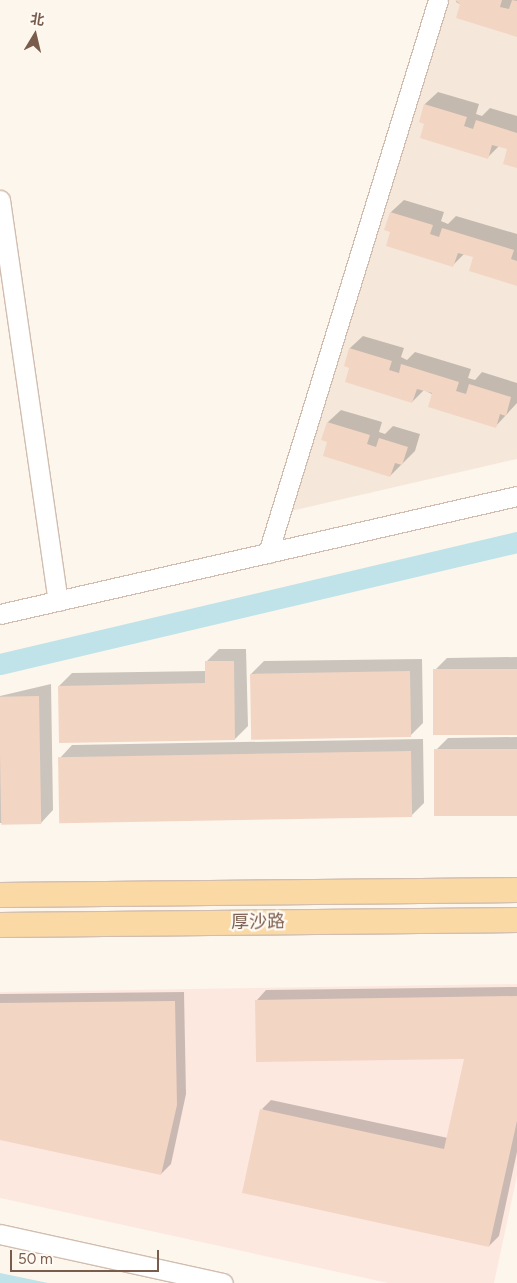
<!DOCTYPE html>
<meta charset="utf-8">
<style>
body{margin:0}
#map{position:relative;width:517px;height:1283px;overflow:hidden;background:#fdf6ec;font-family:Figtree,"Noto Sans SC",sans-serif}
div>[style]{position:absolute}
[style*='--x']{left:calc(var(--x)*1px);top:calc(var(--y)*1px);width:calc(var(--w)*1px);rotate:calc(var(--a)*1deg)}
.residential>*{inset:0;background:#f5e8da}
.commercial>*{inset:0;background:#fde8e0}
.water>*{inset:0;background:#bfe3e8}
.shadow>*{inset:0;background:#0003}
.canal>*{height:21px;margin:-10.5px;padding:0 10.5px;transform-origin:10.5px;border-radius:10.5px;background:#bfe3e8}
.building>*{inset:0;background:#f3d5c3;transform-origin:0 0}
.roads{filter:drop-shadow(1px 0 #d1beb0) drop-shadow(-1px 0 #d1beb0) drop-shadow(0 1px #d1beb0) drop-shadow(0 -1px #d1beb0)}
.minor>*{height:19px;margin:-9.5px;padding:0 9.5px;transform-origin:9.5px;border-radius:9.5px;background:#fff}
.major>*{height:24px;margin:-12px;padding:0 12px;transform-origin:12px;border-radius:12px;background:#fbd9a5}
span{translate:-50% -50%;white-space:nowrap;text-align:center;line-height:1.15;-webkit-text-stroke:4.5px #fffaf3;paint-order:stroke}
.street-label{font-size:18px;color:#7a5c4d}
.north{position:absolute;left:10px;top:10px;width:50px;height:50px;-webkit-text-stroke:4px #fffaf3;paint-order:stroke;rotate:9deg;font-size:14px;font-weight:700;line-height:20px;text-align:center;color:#7a5c4d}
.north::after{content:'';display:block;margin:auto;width:18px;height:22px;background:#7a5c4d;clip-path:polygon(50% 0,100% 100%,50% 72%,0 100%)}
.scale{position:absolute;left:10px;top:1250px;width:149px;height:22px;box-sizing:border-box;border:2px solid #7a5c4d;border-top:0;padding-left:6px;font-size:15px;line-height:18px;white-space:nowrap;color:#7a5c4d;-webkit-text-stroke:4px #fffaf3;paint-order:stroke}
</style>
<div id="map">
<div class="residential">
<div style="clip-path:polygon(448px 0,517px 0,517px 459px,291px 511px)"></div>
</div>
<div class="commercial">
<div style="clip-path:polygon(517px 984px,517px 1176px,494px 1283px,388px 1283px,0 1198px,0 992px)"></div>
</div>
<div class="water">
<div style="clip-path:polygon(0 1273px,48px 1283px,0 1283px)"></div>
</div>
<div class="shadow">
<div style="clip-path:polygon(457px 0,517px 0,517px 36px,456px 2px)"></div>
<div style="clip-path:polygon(438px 92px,479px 104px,476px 114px,482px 116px,490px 108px,517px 116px,517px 167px,509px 148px,499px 146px,487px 158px,420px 121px,425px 104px)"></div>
<div style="clip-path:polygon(404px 200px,444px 212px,441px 221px,448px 224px,456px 216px,517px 234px,517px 285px,475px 256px,465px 253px,453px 265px,392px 231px,391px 212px)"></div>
<div style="clip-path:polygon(363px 336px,404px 348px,401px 357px,407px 360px,415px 352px,471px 369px,468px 378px,475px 380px,482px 372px,517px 383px,517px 403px,495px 427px,424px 390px,412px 402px,345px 365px,350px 348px)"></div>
<div style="clip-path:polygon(341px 410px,382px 422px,379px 432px,385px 434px,393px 426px,420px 434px,415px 451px,390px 476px,329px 441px,328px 422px)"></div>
<div style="clip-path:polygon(219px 649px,246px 649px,248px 726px,235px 739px,59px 686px,72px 673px,207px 671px,206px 662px)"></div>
<div style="clip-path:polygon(517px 657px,517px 734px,434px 671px,447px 658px)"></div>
<div style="clip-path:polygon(422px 659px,423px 723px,410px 736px,251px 674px,264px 661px)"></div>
<div style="clip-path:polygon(51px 684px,53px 810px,41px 823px,0 823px,0 696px)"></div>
<div style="clip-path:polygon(517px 737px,517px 814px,435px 751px,448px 738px)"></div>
<div style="clip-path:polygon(423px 739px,424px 803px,411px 816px,60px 758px,72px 745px)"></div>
<div style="clip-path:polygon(517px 987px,517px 1152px,499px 1236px,489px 1246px,262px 1109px,271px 1100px,448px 1138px,465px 1058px,257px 1000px,266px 990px)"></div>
<div style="clip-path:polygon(184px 992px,186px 1094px,171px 1164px,161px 1174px,0 1139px,0 994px)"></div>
</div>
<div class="canal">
<div style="--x:0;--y:664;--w:531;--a:-13.28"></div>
</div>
<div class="building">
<div style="clip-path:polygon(455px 0,502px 0,500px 7px,509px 9px,512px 0,517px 1px,517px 37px,456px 18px,460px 4px)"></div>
<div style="clip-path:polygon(424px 104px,467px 117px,464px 126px,473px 129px,476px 120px,517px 133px,517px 168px,503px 164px,507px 149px,492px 145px,488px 159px,420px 138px,424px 124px,419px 122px)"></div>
<div style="clip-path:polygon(390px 212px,433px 225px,430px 234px,439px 237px,442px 228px,514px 250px,511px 259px,517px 261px,517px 286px,469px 271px,473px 257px,458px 253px,453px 267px,386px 246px,390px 232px,384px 230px)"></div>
<div style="clip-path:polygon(349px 348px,392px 361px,389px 370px,399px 373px,401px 364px,459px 382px,456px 391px,466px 394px,469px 384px,511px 397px,506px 416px,500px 414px,496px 428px,428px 407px,432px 393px,417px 389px,412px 403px,345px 382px,349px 368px,344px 366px)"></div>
<div style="clip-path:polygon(327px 422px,370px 435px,367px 444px,376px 447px,379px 438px,408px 447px,402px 465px,395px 463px,390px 477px,323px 456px,327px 442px,321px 440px)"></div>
<div style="clip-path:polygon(205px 661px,234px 661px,235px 740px,59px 743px,58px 686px,205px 683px)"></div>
<div style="left:517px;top:669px;width:66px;height:84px;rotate:90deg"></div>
<div style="left:410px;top:671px;width:66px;height:160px;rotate:89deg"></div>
<div style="left:39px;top:696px;width:128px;height:40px;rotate:89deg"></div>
<div style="left:517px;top:749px;width:67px;height:83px;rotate:90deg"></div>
<div style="left:411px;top:751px;width:66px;height:353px;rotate:89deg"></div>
<div style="clip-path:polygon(517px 996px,517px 1121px,489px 1247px,242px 1193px,260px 1109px,444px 1149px,464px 1059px,256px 1062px,255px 1000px)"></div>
<div style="clip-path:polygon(175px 1001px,177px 1105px,161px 1175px,0 1140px,0 1003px)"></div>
</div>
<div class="roads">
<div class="minor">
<div style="--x:0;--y:200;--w:405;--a:81.8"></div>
<div style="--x:268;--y:553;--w:579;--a:-72.91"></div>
<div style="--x:0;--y:614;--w:530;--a:-12.86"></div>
<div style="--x:0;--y:1234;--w:228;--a:12.4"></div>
</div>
<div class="major">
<div style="--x:0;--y:895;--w:517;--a:-0.55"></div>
<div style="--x:0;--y:925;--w:517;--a:-0.55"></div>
</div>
</div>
<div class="street-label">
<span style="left:258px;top:922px;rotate:-1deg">厚沙路</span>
</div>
<div class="north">北</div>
<div class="scale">50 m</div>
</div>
